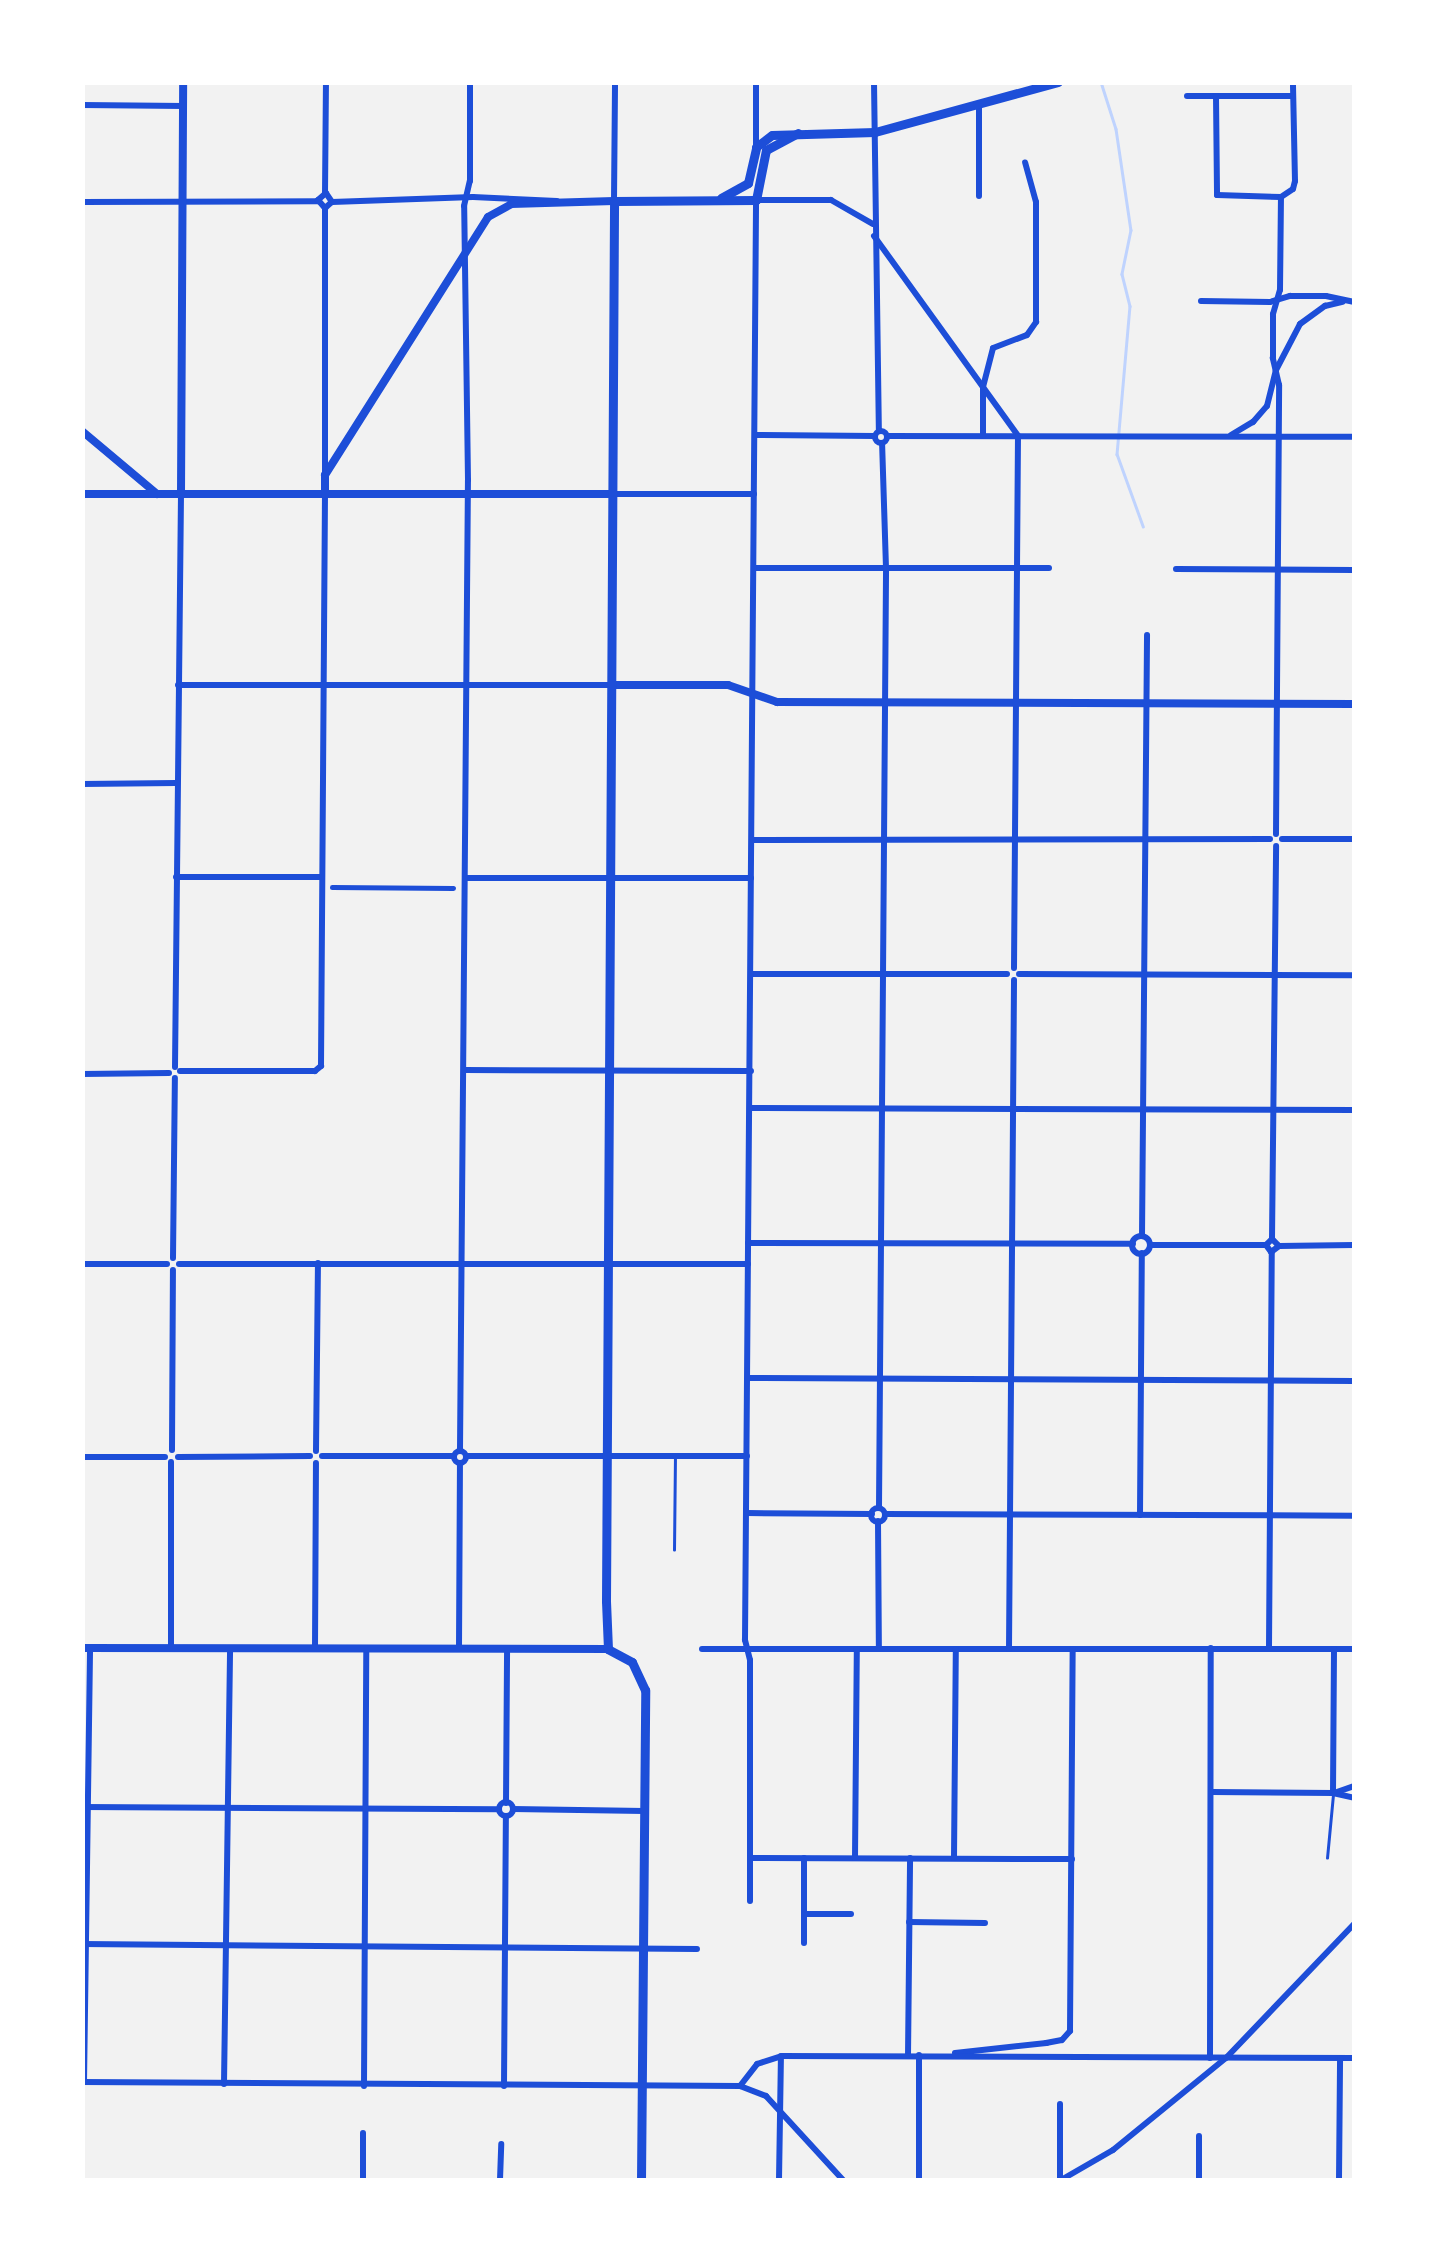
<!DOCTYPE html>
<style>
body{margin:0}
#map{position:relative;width:1437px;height:2263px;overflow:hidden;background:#f2f2f2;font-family:Barlow,sans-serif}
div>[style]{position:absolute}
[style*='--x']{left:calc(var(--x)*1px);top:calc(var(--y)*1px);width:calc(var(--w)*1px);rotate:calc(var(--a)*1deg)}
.stream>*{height:2.5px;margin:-1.25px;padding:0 1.25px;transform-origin:1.25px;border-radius:1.25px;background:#bfd3fe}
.service>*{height:2.5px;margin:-1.25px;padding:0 1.25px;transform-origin:1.25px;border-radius:1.25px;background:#1d4ed8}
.pedestrian>*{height:5px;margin:-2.5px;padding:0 2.5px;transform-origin:2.5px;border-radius:2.5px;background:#1d4ed8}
.minor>*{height:6px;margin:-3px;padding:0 3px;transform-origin:3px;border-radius:3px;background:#1d4ed8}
.minor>.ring{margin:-3px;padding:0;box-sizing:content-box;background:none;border:6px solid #1d4ed8;border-radius:50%}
.tertiary>*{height:8px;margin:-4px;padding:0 4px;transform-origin:4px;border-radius:4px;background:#1d4ed8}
.secondary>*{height:9px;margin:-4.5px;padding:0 4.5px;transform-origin:4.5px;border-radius:4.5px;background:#1d4ed8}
span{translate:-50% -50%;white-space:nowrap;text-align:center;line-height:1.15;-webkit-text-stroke:8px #fff;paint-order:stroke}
.frame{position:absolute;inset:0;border:85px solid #fff;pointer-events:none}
</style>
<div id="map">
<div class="stream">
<div style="--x:1101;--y:82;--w:49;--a:72.3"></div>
<div style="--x:1116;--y:129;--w:102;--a:81.6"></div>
<div style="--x:1131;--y:230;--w:45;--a:101.6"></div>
<div style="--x:1122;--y:274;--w:33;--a:76"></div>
<div style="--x:1130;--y:306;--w:149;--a:95"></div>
<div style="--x:1117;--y:454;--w:77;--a:70.1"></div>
</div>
<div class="service">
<div style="--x:674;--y:1550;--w:92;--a:-89.4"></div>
<div style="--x:1327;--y:1858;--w:63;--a:-84.6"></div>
</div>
<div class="pedestrian">
<div style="--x:332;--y:887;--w:121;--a:0.5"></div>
</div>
<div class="minor">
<div style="--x:756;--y:82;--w:64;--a:90"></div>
<div style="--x:874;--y:82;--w:349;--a:89.2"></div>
<div style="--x:1187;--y:96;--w:106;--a:0"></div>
<div style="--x:1216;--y:96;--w:99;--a:89.4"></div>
<div style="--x:1217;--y:195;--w:64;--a:1.8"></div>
<div style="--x:82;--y:105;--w:102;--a:0.6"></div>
<div style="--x:325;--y:193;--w:111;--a:-89.5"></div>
<div style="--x:979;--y:196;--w:92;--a:-90"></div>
<div style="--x:614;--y:201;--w:119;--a:-89.5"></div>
<div style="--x:82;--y:202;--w:236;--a:-0.2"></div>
<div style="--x:332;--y:202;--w:11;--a:-124"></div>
<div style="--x:326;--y:193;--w:11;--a:139"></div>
<div style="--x:318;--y:200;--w:11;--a:49"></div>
<div style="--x:325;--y:208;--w:9;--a:-41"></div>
<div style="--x:332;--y:202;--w:141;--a:-2"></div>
<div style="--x:473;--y:197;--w:84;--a:2.7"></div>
<div style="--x:874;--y:236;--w:246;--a:54.2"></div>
<div style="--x:1201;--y:301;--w:69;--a:0.8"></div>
<div style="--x:1270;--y:302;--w:21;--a:-17"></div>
<div style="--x:1290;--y:296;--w:36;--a:0"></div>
<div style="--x:1326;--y:296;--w:29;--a:12"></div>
<div class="ring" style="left:875px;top:431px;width:6px;height:6px"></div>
<div style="--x:755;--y:435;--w:120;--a:0.5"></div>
<div style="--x:1231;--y:435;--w:26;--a:-31"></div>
<div style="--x:1253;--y:422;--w:21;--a:-49"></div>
<div style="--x:1267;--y:406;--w:37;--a:-76"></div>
<div style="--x:1276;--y:370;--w:52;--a:-62.4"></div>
<div style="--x:1300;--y:324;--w:31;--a:-36"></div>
<div style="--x:1325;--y:306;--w:18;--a:-13"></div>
<div style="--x:887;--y:436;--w:467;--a:0.1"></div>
<div style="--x:983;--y:436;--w:49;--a:-90"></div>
<div style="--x:983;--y:387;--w:40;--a:-75.6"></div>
<div style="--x:993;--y:348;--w:36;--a:-21"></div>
<div style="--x:1027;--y:335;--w:16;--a:-55"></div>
<div style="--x:1036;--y:322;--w:120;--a:-90"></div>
<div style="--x:1036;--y:202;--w:41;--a:-105.4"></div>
<div style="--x:325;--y:474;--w:266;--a:-90"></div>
<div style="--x:613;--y:494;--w:141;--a:0"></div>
<div style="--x:754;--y:568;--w:295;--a:0"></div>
<div style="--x:1176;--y:569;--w:178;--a:0.3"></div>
<div style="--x:178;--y:685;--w:433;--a:0"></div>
<div style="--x:82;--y:784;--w:94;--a:-0.6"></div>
<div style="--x:1276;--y:834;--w:449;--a:-89.6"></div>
<div style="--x:1279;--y:385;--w:28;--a:-103"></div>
<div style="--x:1273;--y:358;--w:44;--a:-90"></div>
<div style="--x:1273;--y:314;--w:25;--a:-74"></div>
<div style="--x:1280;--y:290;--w:93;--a:-89.4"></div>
<div style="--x:1281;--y:197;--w:14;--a:-34"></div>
<div style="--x:1293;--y:189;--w:8;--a:-76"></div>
<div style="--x:1295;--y:181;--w:99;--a:-91.2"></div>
<div style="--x:1282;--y:839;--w:72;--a:0"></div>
<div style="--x:752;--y:840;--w:518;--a:-0.11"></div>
<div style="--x:176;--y:877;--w:145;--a:0"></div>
<div style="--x:467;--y:878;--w:284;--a:0"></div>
<div style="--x:1014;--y:968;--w:532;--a:-89.57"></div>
<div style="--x:751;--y:974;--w:256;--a:0"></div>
<div style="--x:1019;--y:974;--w:335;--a:0.2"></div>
<div style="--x:175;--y:1067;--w:573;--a:-89.4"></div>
<div style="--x:465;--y:1070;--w:286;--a:0.2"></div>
<div style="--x:180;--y:1071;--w:135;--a:0"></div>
<div style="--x:315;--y:1071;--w:8;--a:-40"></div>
<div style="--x:321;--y:1066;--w:572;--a:-89.6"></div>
<div style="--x:82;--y:1074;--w:87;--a:-0.7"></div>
<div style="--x:751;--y:1108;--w:603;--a:0.19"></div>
<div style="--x:1142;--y:1236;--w:601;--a:-89.52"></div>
<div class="ring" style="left:1132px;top:1236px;width:12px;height:12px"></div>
<div style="--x:1272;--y:1239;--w:393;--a:-89.4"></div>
<div style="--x:748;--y:1243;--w:385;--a:0.1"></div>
<div style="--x:1150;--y:1245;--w:116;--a:0"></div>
<div style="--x:1279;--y:1246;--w:10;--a:-135"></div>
<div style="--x:1272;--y:1239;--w:8;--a:135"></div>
<div style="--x:1266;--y:1245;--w:9;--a:54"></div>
<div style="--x:1271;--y:1252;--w:10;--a:-37"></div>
<div style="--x:1279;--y:1246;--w:75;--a:-0.8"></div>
<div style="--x:173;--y:1258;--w:180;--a:-89.4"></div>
<div style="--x:82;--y:1264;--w:85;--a:0"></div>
<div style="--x:179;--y:1264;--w:569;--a:0"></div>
<div style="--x:748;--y:1378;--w:606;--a:0.28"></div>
<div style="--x:172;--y:1450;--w:180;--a:-89.7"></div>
<div style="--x:460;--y:1450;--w:970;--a:-89.53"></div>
<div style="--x:468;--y:480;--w:274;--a:-90.8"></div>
<div style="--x:464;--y:206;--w:26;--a:-77"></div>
<div style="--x:470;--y:181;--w:99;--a:-90"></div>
<div class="ring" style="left:454px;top:1451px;width:6px;height:6px"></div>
<div style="--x:316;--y:1451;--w:188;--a:-89.4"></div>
<div style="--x:322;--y:1456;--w:131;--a:0"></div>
<div style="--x:466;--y:1456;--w:281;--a:0"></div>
<div style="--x:82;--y:1457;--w:83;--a:0"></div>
<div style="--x:178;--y:1457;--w:132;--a:-0.4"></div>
<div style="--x:879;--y:1508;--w:940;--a:-89.57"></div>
<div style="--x:886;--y:568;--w:125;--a:-91.8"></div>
<div class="ring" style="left:871px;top:1508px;width:8px;height:8px"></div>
<div style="--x:747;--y:1513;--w:125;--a:0.5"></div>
<div style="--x:885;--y:1514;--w:469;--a:0.2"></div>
<div style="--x:1140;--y:1515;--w:262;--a:-89.6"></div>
<div style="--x:878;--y:1521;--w:128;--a:89.6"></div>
<div style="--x:171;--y:1648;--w:186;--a:-90"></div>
<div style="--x:315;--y:1648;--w:185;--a:-89.7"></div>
<div style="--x:459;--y:1648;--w:185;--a:-89.7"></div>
<div style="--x:1269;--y:1648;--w:396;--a:-89.6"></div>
<div style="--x:702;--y:1649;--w:652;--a:0"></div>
<div style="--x:1009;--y:1649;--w:669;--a:-89.57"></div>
<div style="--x:1212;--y:1792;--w:121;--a:0.5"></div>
<div style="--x:1333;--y:1793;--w:22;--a:13"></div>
<div style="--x:1333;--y:1793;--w:144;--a:-89.6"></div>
<div style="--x:1334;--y:1793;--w:21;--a:-19"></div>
<div class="ring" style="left:499px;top:1802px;width:8px;height:8px"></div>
<div style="--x:506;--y:1803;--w:154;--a:-89.6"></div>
<div style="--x:82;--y:1807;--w:417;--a:0.3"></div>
<div style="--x:513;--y:1809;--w:131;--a:0.9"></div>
<div style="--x:750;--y:1858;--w:322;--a:0.2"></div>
<div style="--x:855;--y:1858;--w:209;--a:-89.5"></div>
<div style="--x:954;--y:1858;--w:209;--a:-89.5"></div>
<div style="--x:750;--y:1901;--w:241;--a:-90"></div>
<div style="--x:750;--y:1660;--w:21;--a:-104"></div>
<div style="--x:745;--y:1640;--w:1440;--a:-89.56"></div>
<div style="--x:756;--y:200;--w:75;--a:0"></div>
<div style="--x:831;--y:200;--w:48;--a:29.7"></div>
<div style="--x:804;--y:1914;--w:47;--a:0"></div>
<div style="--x:909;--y:1922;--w:76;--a:0.8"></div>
<div style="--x:804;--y:1943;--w:85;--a:-90"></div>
<div style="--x:82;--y:1944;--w:615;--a:0.47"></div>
<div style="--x:955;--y:2053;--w:92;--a:-6.3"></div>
<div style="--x:1046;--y:2043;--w:16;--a:-11"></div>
<div style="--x:1062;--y:2040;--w:12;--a:-48"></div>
<div style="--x:1070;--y:2031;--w:382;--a:-89.6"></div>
<div style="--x:908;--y:2056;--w:198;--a:-89.4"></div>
<div style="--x:1210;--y:2058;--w:410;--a:-89.9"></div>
<div style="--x:82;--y:2082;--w:658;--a:0.35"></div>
<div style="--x:740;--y:2086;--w:28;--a:21"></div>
<div style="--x:766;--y:2096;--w:114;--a:47.5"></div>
<div style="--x:84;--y:2082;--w:434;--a:-89.2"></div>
<div style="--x:224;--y:2084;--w:436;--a:-89.2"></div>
<div style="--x:364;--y:2086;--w:438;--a:-89.7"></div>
<div style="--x:504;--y:2086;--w:270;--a:-89.6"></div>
<div style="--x:740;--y:2086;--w:28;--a:-52"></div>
<div style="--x:757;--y:2064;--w:25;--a:-18"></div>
<div style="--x:781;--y:2056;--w:573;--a:0.2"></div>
<div style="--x:1060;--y:2104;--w:76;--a:90"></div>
<div style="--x:1199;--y:2136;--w:44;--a:90"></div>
<div style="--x:363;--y:2180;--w:47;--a:-90"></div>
<div style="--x:500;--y:2180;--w:36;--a:-88"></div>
<div style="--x:779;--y:2180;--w:123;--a:-89.1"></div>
<div style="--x:919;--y:2180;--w:125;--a:-90"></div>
<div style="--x:1061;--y:2180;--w:60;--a:-30"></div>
<div style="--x:1113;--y:2150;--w:146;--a:-39.2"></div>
<div style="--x:1226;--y:2058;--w:185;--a:-46.3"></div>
<div style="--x:1339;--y:2180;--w:122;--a:-89.5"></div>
</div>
<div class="tertiary">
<div style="--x:82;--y:431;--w:98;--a:40"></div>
<div style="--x:82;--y:494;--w:531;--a:0"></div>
<div style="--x:181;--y:494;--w:412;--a:-89.7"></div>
<div style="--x:325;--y:494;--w:19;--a:-90"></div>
<div style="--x:325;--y:475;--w:305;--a:-57.7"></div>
<div style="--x:488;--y:217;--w:26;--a:-29"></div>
<div style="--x:511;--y:204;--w:103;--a:-1.7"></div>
<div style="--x:612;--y:685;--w:116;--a:0"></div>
<div style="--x:728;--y:685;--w:52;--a:19.1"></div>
<div style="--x:777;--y:702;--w:577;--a:0.2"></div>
<div style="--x:82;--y:1648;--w:526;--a:0.11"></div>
</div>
<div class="secondary">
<div style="--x:721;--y:198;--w:31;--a:-29"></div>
<div style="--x:748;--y:183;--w:37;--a:-77"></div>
<div style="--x:756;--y:147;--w:20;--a:-37"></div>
<div style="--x:772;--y:135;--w:103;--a:-1.7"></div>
<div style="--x:875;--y:132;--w:190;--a:-15.3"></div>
<div style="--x:641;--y:2180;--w:490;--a:-89.5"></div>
<div style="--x:645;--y:1690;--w:31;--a:-115"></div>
<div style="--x:632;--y:1662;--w:27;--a:-152"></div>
<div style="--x:608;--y:1649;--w:48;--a:-92.4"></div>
<div style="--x:606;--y:1601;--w:1400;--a:-89.67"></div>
<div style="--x:614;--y:201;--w:142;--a:-0.4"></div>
<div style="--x:756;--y:200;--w:51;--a:-78.7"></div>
<div style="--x:766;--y:150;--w:36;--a:-28"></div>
</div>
<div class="frame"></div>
</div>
